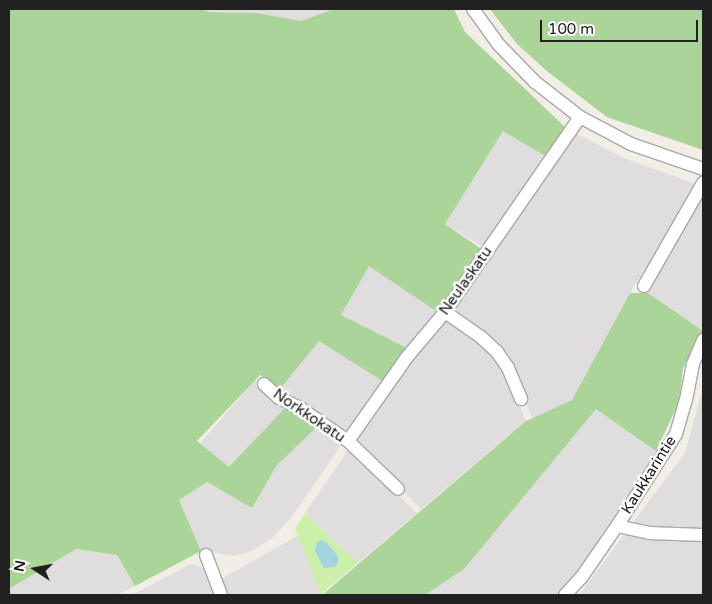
<!DOCTYPE html>
<style>
body{margin:0}
#map{position:relative;width:712px;height:604px;overflow:hidden;background:#f2eee6;font-family:"Varela Round",sans-serif}
div>[style]{position:absolute}
[style*='--x']{left:calc(var(--x)*1px);top:calc(var(--y)*1px);width:calc(var(--w)*1px);rotate:calc(var(--a)*1deg)}
.residential>*{inset:0;background:#dfdddd;transform-origin:0 0}
.grass>*{inset:0;background:#ccefa9}
.forest>*{inset:0;background:#aad498}
.water>*{inset:0;background:#a4d4e2}
.roads{filter:drop-shadow(1px 0 #a8a8a8) drop-shadow(-1px 0 #a8a8a8) drop-shadow(0 1px #a8a8a8) drop-shadow(0 -1px #a8a8a8)}
.street>*{height:12px;margin:-6px;padding:0 6px;transform-origin:6px;border-radius:6px;background:#fff}
span{translate:-50% -50%;white-space:nowrap;text-align:center;line-height:1.15;-webkit-text-stroke:5px #fff;paint-order:stroke}
.street-label{font-size:15px;color:#212121}
.frame{position:absolute;inset:0;border:10px solid #212121;pointer-events:none}
.north{position:absolute;left:10px;top:544px;width:50px;height:50px;-webkit-text-stroke:4px #fff;paint-order:stroke;rotate:281deg;font-size:14px;font-weight:700;line-height:20px;text-align:center;color:#212121}
.north::after{content:'';display:block;margin:auto;width:18px;height:22px;background:#212121;clip-path:polygon(50% 0,100% 100%,50% 72%,0 100%)}
.scale{position:absolute;left:540px;top:20px;width:158px;height:22px;box-sizing:border-box;border:2px solid #212121;border-top:0;padding-left:6px;font-size:15px;line-height:18px;white-space:nowrap;color:#212121;-webkit-text-stroke:4px #fff;paint-order:stroke}
</style>
<div id="map">
<div class="residential">
<div style="clip-path:polygon(201px 9px,334px 9px,301px 21px,257px 13px,209px 12px)"></div>
<div style="left:503px;top:130px;width:52px;height:110px;rotate:32deg"></div>
<div style="clip-path:polygon(573px 132px,624px 158px,698px 185px,630px 293px,572px 400px,532px 418px,511px 365px,450px 312px)"></div>
<div style="clip-path:polygon(703px 197px,703px 331px,648px 293px)"></div>
<div style="clip-path:polygon(369px 265px,439px 313px,409px 349px,341px 315px)"></div>
<div style="clip-path:polygon(445px 318px,481px 340px,505px 369px,526px 421px,421px 509px,352px 441px,409px 359px)"></div>
<div style="clip-path:polygon(319px 341px,384px 382px,346px 433px,280px 389px)"></div>
<div style="left:255px;top:380px;width:41px;height:84px;rotate:41deg"></div>
<div style="clip-path:polygon(703px 388px,703px 595px,579px 595px,685px 453px)"></div>
<div style="clip-path:polygon(596px 408px,656px 451px,578px 573px,558px 595px,425px 595px,464px 569px)"></div>
<div style="clip-path:polygon(318px 426px,342px 444px,291px 518px,272px 538px,252px 551px,235px 556px,201px 551px,179px 500px,207px 482px,252px 508px,277px 465px)"></div>
<div style="clip-path:polygon(349px 449px,417px 513px,358px 563px,305px 513px)"></div>
<div style="clip-path:polygon(299px 535px,322px 595px,227px 595px,221px 579px)"></div>
<div style="clip-path:polygon(76px 549px,117px 555px,135px 586px,117px 595px,9px 595px,9px 589px)"></div>
<div style="clip-path:polygon(191px 564px,207px 569px,216px 595px,132px 595px)"></div>
</div>
<div class="grass">
<div style="clip-path:polygon(305px 513px,358px 563px,321px 594px,295px 529px)"></div>
</div>
<div class="forest">
<div style="clip-path:polygon(9px 9px,201px 9px,209px 12px,257px 13px,301px 21px,334px 9px,454px 9px,465px 32px,565px 127px,547px 157px,503px 131px,445px 224px,483px 250px,439px 313px,369px 266px,341px 315px,409px 349px,384px 382px,319px 341px,280px 389px,260px 375px,197px 441px,229px 467px,286px 407px,318px 426px,277px 465px,252px 508px,207px 482px,179px 500px,201px 551px,135px 586px,117px 555px,76px 549px,9px 589px,9px 594px)"></div>
<div style="clip-path:polygon(490px 9px,703px 9px,703px 150px,607px 117px,548px 72px,517px 44px)"></div>
<div style="clip-path:polygon(630px 293px,648px 293px,703px 331px,683px 368px,679px 402px,656px 451px,596px 409px,464px 569px,425px 595px,322px 595px,526px 421px,572px 400px)"></div>
</div>
<div class="water">
<div style="clip-path:polygon(321px 540px,326px 542px,338px 556px,338px 563px,335px 567px,324px 568px,315px 551px,317px 542px)"></div>
</div>
<div class="roads">
<div class="street">
<div style="--x:473;--y:9;--w:44;--a:54.2"></div>
<div style="--x:499;--y:45;--w:52;--a:45.8"></div>
<div style="--x:535;--y:82;--w:57;--a:37.9"></div>
<div style="--x:580;--y:117;--w:58;--a:27.9"></div>
<div style="--x:631;--y:144;--w:76;--a:19.1"></div>
<div style="--x:644;--y:286;--w:119;--a:-60.2"></div>
<div style="--x:445;--y:312;--w:44;--a:34.8"></div>
<div style="--x:481;--y:337;--w:22;--a:43"></div>
<div style="--x:497;--y:352;--w:19;--a:55"></div>
<div style="--x:508;--y:368;--w:34;--a:67"></div>
<div style="--x:264;--y:384;--w:21;--a:43"></div>
<div style="--x:279;--y:398;--w:23;--a:25"></div>
<div style="--x:300;--y:408;--w:58;--a:34.5"></div>
<div style="--x:348;--y:441;--w:69;--a:43.8"></div>
<div style="--x:348;--y:441;--w:103;--a:-54.9"></div>
<div style="--x:407;--y:357;--w:59;--a:-49.8"></div>
<div style="--x:445;--y:312;--w:237;--a:-55.3"></div>
<div style="--x:617;--y:526;--w:33;--a:12"></div>
<div style="--x:649;--y:533;--w:54;--a:2.1"></div>
<div style="--x:206;--y:555;--w:43;--a:69.4"></div>
<div style="--x:565;--y:595;--w:23;--a:-47"></div>
<div style="--x:581;--y:578;--w:63;--a:-55.3"></div>
<div style="--x:617;--y:526;--w:109;--a:-57.3"></div>
<div style="--x:676;--y:434;--w:35;--a:-74"></div>
<div style="--x:686;--y:400;--w:37;--a:-79"></div>
<div style="--x:693;--y:364;--w:26;--a:-67"></div>
</div>
</div>
<div class="street-label">
<span style="left:466px;top:281px;rotate:-55deg">Neulaskatu</span>
<span style="left:309px;top:416px;rotate:34deg">Norkkokatu</span>
<span style="left:649px;top:475px;rotate:-58deg">Kaukkarintie</span>
</div>
<div class="frame"></div>
<div class="north">N</div>
<div class="scale">100 m</div>
</div>
